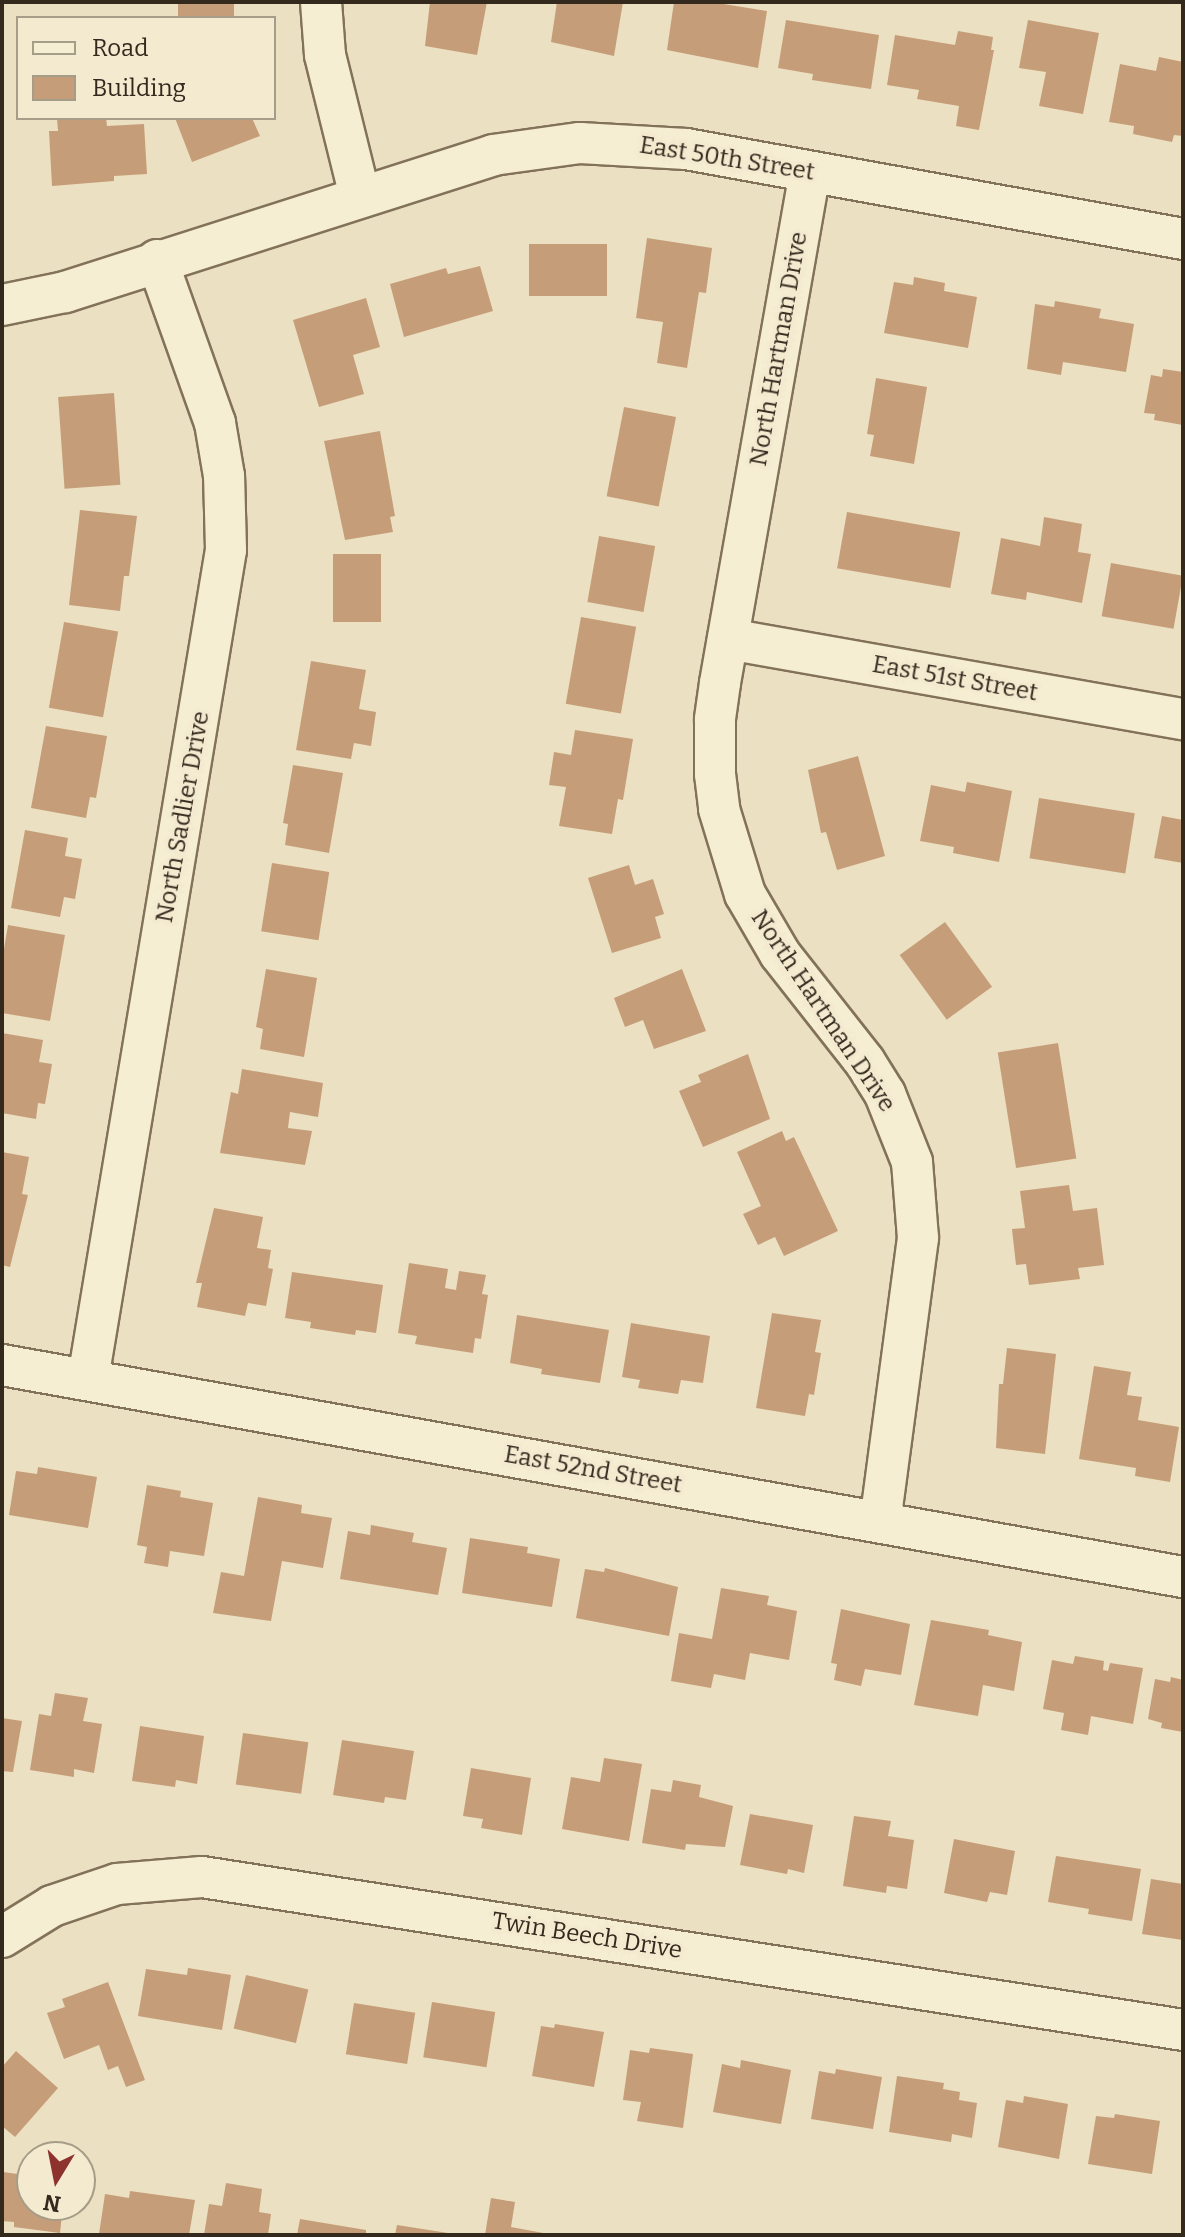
<!DOCTYPE html>
<style>
body{margin:0}
#map{position:relative;width:1185px;height:2237px;overflow:hidden;background:#ebe0c1;font-family:Bitter,serif}
div>[style]{position:absolute}
[style*='--x']{left:calc(var(--x)*1px);top:calc(var(--y)*1px);width:calc(var(--w)*1px);rotate:calc(var(--a)*1deg)}
.building>*{inset:0;background:#c69d79;transform-origin:0 0}
.roads{filter:drop-shadow(2px 0 #83725a) drop-shadow(-2px 0 #83725a) drop-shadow(0 2px #83725a) drop-shadow(0 -2px #83725a)}
.street>*{height:40px;margin:-20px;padding:0 20px;transform-origin:20px;border-radius:20px;background:#f6eed3}
span{translate:-50% -50%;white-space:nowrap;text-align:center;line-height:1.15;-webkit-text-stroke:7px #f3ead0;paint-order:stroke}
.street-label{font-size:24px;color:#33291d}
.frame{position:absolute;inset:0;border:4px solid #33291d;pointer-events:none}
.legend{position:absolute;left:16px;top:16px;width:260px;height:104px;box-sizing:border-box;background:#f3ead0;border:2px solid #a69d88;margin:0;padding:10px 14px;list-style:none;font-size:24px;color:#33291d}
.legend li{display:flex;align-items:center;gap:16px;height:40px}
.legend b{width:40px;border:2px solid #a69d88}
.north{position:absolute;left:16px;top:2141px;width:80px;height:80px;box-sizing:border-box;background:#f3ead0;border:2px solid #a69d88;border-radius:50%;rotate:190deg;font-size:22px;font-weight:700;line-height:32px;text-align:center;color:#33291d}
.north::after{content:'';display:block;margin:auto;width:28px;height:36px;background:#8e322e;clip-path:polygon(50% 0,100% 100%,50% 72%,0 100%)}
</style>
<div id="map">
<div class="building">
<div style="left:178px;top:2px;width:56px;height:16px"></div>
<div style="clip-path:polygon(430px 2px,487px 2px,477px 55px,425px 46px)"></div>
<div style="clip-path:polygon(557px 2px,623px 2px,614px 56px,551px 42px)"></div>
<div style="clip-path:polygon(674px 2px,711px 2px,767px 11px,758px 68px,667px 50px)"></div>
<div style="clip-path:polygon(786px 20px,879px 35px,871px 89px,812px 80px,813px 74px,778px 68px)"></div>
<div style="clip-path:polygon(1028px 20px,1099px 33px,1083px 114px,1039px 106px,1046px 72px,1019px 68px)"></div>
<div style="clip-path:polygon(958px 31px,993px 37px,991px 50px,994px 50px,979px 130px,956px 126px,959px 106px,917px 99px,919px 90px,887px 85px,895px 35px,955px 45px)"></div>
<div style="clip-path:polygon(1159px 57px,1183px 62px,1183px 136px,1174px 135px,1172px 142px,1133px 134px,1134px 126px,1109px 122px,1120px 64px,1156px 71px)"></div>
<div style="clip-path:polygon(57px 118px,106px 118px,107px 126px,144px 124px,147px 174px,114px 176px,114px 181px,52px 186px,49px 131px,58px 131px)"></div>
<div style="clip-path:polygon(175px 118px,252px 118px,260px 136px,192px 162px)"></div>
<div style="clip-path:polygon(647px 238px,712px 248px,706px 293px,699px 292px,687px 368px,657px 363px,663px 322px,636px 318px)"></div>
<div style="left:529px;top:244px;width:78px;height:52px"></div>
<div style="clip-path:polygon(480px 266px,493px 311px,404px 337px,390px 284px,446px 268px,448px 274px)"></div>
<div style="clip-path:polygon(914px 277px,945px 283px,944px 291px,977px 297px,968px 348px,884px 333px,894px 282px,913px 285px)"></div>
<div style="clip-path:polygon(366px 298px,380px 347px,353px 355px,364px 394px,319px 407px,293px 320px)"></div>
<div style="clip-path:polygon(1055px 301px,1101px 309px,1099px 318px,1134px 324px,1126px 372px,1063px 362px,1061px 375px,1027px 369px,1035px 304px,1054px 307px)"></div>
<div style="clip-path:polygon(1163px 369px,1183px 372px,1183px 425px,1154px 420px,1155px 414px,1144px 413px,1151px 375px,1162px 377px)"></div>
<div style="clip-path:polygon(876px 378px,927px 387px,914px 464px,870px 456px,874px 435px,867px 434px)"></div>
<div style="left:114px;top:393px;width:92px;height:56px;rotate:86deg"></div>
<div style="left:624px;top:407px;width:53px;height:91px;rotate:11deg"></div>
<div style="clip-path:polygon(380px 431px,395px 516px,390px 517px,393px 532px,345px 540px,324px 441px)"></div>
<div style="clip-path:polygon(80px 510px,137px 516px,129px 576px,124px 576px,120px 611px,69px 605px)"></div>
<div style="left:847px;top:512px;width:115px;height:57px;rotate:10deg"></div>
<div style="clip-path:polygon(1044px 517px,1082px 524px,1078px 552px,1091px 554px,1082px 603px,1027px 592px,1026px 600px,991px 594px,1001px 538px,1040px 546px)"></div>
<div style="left:599px;top:536px;width:57px;height:67px;rotate:10deg"></div>
<div style="left:333px;top:554px;width:48px;height:68px"></div>
<div style="left:1111px;top:563px;width:73px;height:54px;rotate:10deg"></div>
<div style="left:581px;top:617px;width:56px;height:88px;rotate:10deg"></div>
<div style="left:64px;top:622px;width:55px;height:87px;rotate:10deg"></div>
<div style="clip-path:polygon(311px 661px,366px 670px,359px 709px,376px 712px,371px 746px,354px 743px,351px 759px,296px 750px)"></div>
<div style="clip-path:polygon(46px 726px,107px 736px,96px 798px,90px 797px,86px 818px,31px 808px)"></div>
<div style="clip-path:polygon(575px 730px,633px 739px,623px 800px,618px 799px,612px 834px,559px 826px,566px 787px,549px 785px,554px 752px,571px 755px)"></div>
<div style="clip-path:polygon(858px 756px,885px 856px,837px 870px,826px 832px,821px 833px,808px 770px)"></div>
<div style="clip-path:polygon(293px 765px,343px 773px,329px 853px,285px 845px,288px 824px,283px 823px)"></div>
<div style="clip-path:polygon(967px 782px,1012px 791px,999px 862px,953px 853px,954px 847px,920px 841px,931px 785px,965px 792px)"></div>
<div style="left:1039px;top:798px;width:97px;height:61px;rotate:9deg"></div>
<div style="clip-path:polygon(1162px 816px,1183px 820px,1183px 863px,1154px 858px)"></div>
<div style="clip-path:polygon(25px 830px,68px 838px,65px 856px,82px 859px,75px 899px,64px 897px,60px 917px,11px 908px)"></div>
<div style="left:272px;top:863px;width:58px;height:69px;rotate:9deg"></div>
<div style="clip-path:polygon(629px 865px,635px 885px,653px 879px,664px 914px,655px 917px,661px 938px,612px 953px,588px 878px)"></div>
<div style="left:945px;top:922px;width:80px;height:56px;rotate:54deg"></div>
<div style="clip-path:polygon(8px 925px,65px 935px,50px 1021px,2px 1013px,2px 961px)"></div>
<div style="clip-path:polygon(266px 969px,317px 978px,304px 1057px,260px 1049px,263px 1029px,256px 1027px)"></div>
<div style="clip-path:polygon(682px 969px,706px 1031px,654px 1049px,643px 1020px,625px 1027px,614px 998px)"></div>
<div style="clip-path:polygon(2px 1033px,43px 1040px,39px 1062px,52px 1064px,45px 1104px,38px 1103px,36px 1119px,2px 1113px)"></div>
<div style="left:1058px;top:1043px;width:117px;height:61px;rotate:81deg"></div>
<div style="clip-path:polygon(748px 1054px,770px 1119px,703px 1147px,679px 1091px,701px 1082px,698px 1075px)"></div>
<div style="clip-path:polygon(242px 1069px,323px 1083px,318px 1117px,290px 1112px,288px 1128px,312px 1131px,305px 1165px,220px 1153px,231px 1092px,238px 1094px)"></div>
<div style="clip-path:polygon(782px 1131px,786px 1141px,794px 1137px,838px 1231px,784px 1256px,775px 1237px,758px 1245px,743px 1214px,761px 1206px,737px 1152px)"></div>
<div style="clip-path:polygon(2px 1152px,29px 1157px,22px 1194px,28px 1195px,10px 1267px,2px 1265px)"></div>
<div style="clip-path:polygon(1069px 1185px,1073px 1211px,1097px 1208px,1104px 1265px,1078px 1268px,1080px 1279px,1029px 1285px,1026px 1264px,1016px 1265px,1012px 1229px,1025px 1228px,1020px 1191px)"></div>
<div style="clip-path:polygon(214px 1208px,263px 1217px,257px 1248px,271px 1250px,268px 1268px,273px 1269px,266px 1306px,248px 1303px,245px 1316px,197px 1307px,202px 1283px,196px 1283px)"></div>
<div style="clip-path:polygon(409px 1263px,448px 1269px,445px 1288px,456px 1290px,459px 1271px,486px 1275px,482px 1294px,488px 1295px,481px 1339px,475px 1338px,473px 1353px,415px 1344px,417px 1336px,398px 1333px)"></div>
<div style="clip-path:polygon(292px 1272px,383px 1285px,376px 1333px,356px 1330px,355px 1335px,310px 1328px,311px 1322px,285px 1318px)"></div>
<div style="clip-path:polygon(772px 1313px,821px 1320px,815px 1352px,821px 1353px,814px 1395px,809px 1394px,805px 1416px,756px 1408px)"></div>
<div style="clip-path:polygon(517px 1315px,609px 1330px,600px 1383px,541px 1374px,542px 1369px,510px 1363px)"></div>
<div style="clip-path:polygon(631px 1323px,710px 1336px,703px 1383px,681px 1380px,678px 1394px,638px 1388px,640px 1380px,622px 1377px)"></div>
<div style="clip-path:polygon(1007px 1348px,1056px 1354px,1045px 1454px,996px 1448px,999px 1384px,1003px 1384px)"></div>
<div style="clip-path:polygon(1094px 1366px,1131px 1372px,1127px 1395px,1142px 1397px,1138px 1420px,1179px 1427px,1170px 1482px,1135px 1476px,1136px 1468px,1079px 1459px)"></div>
<div style="clip-path:polygon(38px 1467px,97px 1477px,88px 1528px,9px 1515px,16px 1471px,37px 1474px)"></div>
<div style="clip-path:polygon(147px 1485px,181px 1491px,180px 1497px,213px 1503px,204px 1556px,170px 1551px,168px 1567px,144px 1563px,147px 1547px,137px 1545px)"></div>
<div style="clip-path:polygon(258px 1497px,302px 1505px,301px 1513px,332px 1518px,323px 1568px,282px 1561px,271px 1621px,213px 1613px,221px 1572px,244px 1576px)"></div>
<div style="clip-path:polygon(371px 1525px,414px 1533px,412px 1542px,447px 1548px,438px 1595px,340px 1579px,348px 1531px,370px 1535px)"></div>
<div style="clip-path:polygon(470px 1538px,528px 1547px,527px 1553px,560px 1559px,552px 1607px,462px 1593px)"></div>
<div style="clip-path:polygon(605px 1568px,678px 1587px,669px 1636px,576px 1618px,585px 1569px,604px 1572px)"></div>
<div style="clip-path:polygon(721px 1588px,769px 1596px,767px 1605px,797px 1611px,789px 1660px,750px 1653px,745px 1680px,714px 1674px,711px 1688px,671px 1681px,679px 1633px,712px 1639px)"></div>
<div style="clip-path:polygon(841px 1609px,910px 1624px,901px 1675px,865px 1669px,861px 1686px,834px 1680px,837px 1664px,831px 1663px)"></div>
<div style="clip-path:polygon(931px 1620px,989px 1630px,988px 1635px,1022px 1642px,1014px 1691px,983px 1685px,978px 1716px,914px 1705px)"></div>
<div style="clip-path:polygon(1075px 1656px,1104px 1661px,1103px 1670px,1108px 1671px,1110px 1663px,1143px 1668px,1133px 1724px,1091px 1716px,1088px 1735px,1061px 1730px,1064px 1713px,1043px 1709px,1052px 1660px,1073px 1664px)"></div>
<div style="clip-path:polygon(1171px 1677px,1183px 1680px,1183px 1732px,1161px 1728px,1162px 1723px,1148px 1719px,1155px 1679px,1170px 1682px)"></div>
<div style="clip-path:polygon(55px 1693px,88px 1698px,83px 1721px,102px 1724px,94px 1773px,74px 1769px,74px 1777px,30px 1770px,39px 1714px,51px 1716px)"></div>
<div style="clip-path:polygon(2px 1718px,22px 1721px,13px 1772px,2px 1771px)"></div>
<div style="clip-path:polygon(140px 1726px,204px 1736px,197px 1784px,176px 1780px,175px 1787px,132px 1781px)"></div>
<div style="left:243px;top:1733px;width:66px;height:52px;rotate:8deg"></div>
<div style="clip-path:polygon(342px 1740px,414px 1751px,406px 1800px,385px 1797px,384px 1803px,333px 1795px)"></div>
<div style="clip-path:polygon(604px 1758px,642px 1764px,629px 1841px,562px 1829px,571px 1777px,600px 1782px)"></div>
<div style="clip-path:polygon(471px 1768px,531px 1778px,522px 1835px,481px 1828px,483px 1819px,463px 1816px)"></div>
<div style="clip-path:polygon(673px 1780px,701px 1785px,699px 1797px,733px 1806px,725px 1847px,686px 1844px,685px 1850px,642px 1843px,651px 1789px,671px 1792px)"></div>
<div style="clip-path:polygon(750px 1814px,813px 1825px,804px 1873px,788px 1869px,787px 1874px,740px 1865px)"></div>
<div style="clip-path:polygon(854px 1816px,891px 1821px,888px 1836px,914px 1840px,907px 1889px,887px 1886px,886px 1893px,843px 1886px)"></div>
<div style="clip-path:polygon(954px 1839px,1015px 1851px,1007px 1895px,990px 1892px,987px 1902px,944px 1893px)"></div>
<div style="clip-path:polygon(1056px 1856px,1141px 1869px,1132px 1921px,1088px 1914px,1089px 1909px,1048px 1902px)"></div>
<div style="clip-path:polygon(1151px 1879px,1183px 1884px,1183px 1940px,1142px 1934px)"></div>
<div style="clip-path:polygon(188px 1968px,231px 1975px,222px 2030px,138px 2016px,146px 1969px,187px 1975px)"></div>
<div style="left:246px;top:1975px;width:64px;height:55px;rotate:13deg"></div>
<div style="clip-path:polygon(108px 1982px,145px 2080px,126px 2087px,118px 2066px,108px 2070px,99px 2045px,64px 2059px,47px 2013px,65px 2007px,62px 1999px)"></div>
<div style="left:432px;top:2002px;width:64px;height:56px;rotate:9deg"></div>
<div style="left:354px;top:2003px;width:62px;height:52px;rotate:9deg"></div>
<div style="clip-path:polygon(555px 2024px,604px 2032px,594px 2087px,532px 2076px,541px 2026px,554px 2028px)"></div>
<div style="clip-path:polygon(650px 2048px,693px 2054px,683px 2128px,637px 2121px,641px 2102px,623px 2100px,630px 2050px,649px 2053px)"></div>
<div style="clip-path:polygon(16px 2051px,58px 2088px,15px 2137px,2px 2126px,2px 2067px)"></div>
<div style="clip-path:polygon(741px 2060px,791px 2070px,781px 2124px,713px 2112px,722px 2064px,740px 2068px)"></div>
<div style="clip-path:polygon(836px 2069px,882px 2077px,873px 2129px,811px 2119px,819px 2071px,835px 2074px)"></div>
<div style="clip-path:polygon(897px 2076px,944px 2083px,943px 2089px,960px 2092px,959px 2100px,977px 2103px,972px 2138px,952px 2134px,951px 2142px,889px 2132px)"></div>
<div style="clip-path:polygon(1024px 2096px,1068px 2104px,1059px 2159px,998px 2147px,1006px 2100px,1023px 2103px)"></div>
<div style="clip-path:polygon(1115px 2114px,1160px 2121px,1152px 2174px,1088px 2164px,1096px 2116px,1114px 2118px)"></div>
<div style="clip-path:polygon(3px 2172px,32px 2176px,32px 2205px,63px 2205px,60px 2233px,14px 2227px,14px 2222px,2px 2221px)"></div>
<div style="clip-path:polygon(226px 2183px,262px 2189px,259px 2212px,271px 2214px,268px 2235px,204px 2235px,209px 2204px,222px 2206px)"></div>
<div style="clip-path:polygon(130px 2191px,195px 2200px,189px 2235px,99px 2234px,105px 2194px,129px 2198px)"></div>
<div style="clip-path:polygon(491px 2198px,515px 2202px,511px 2227px,554px 2235px,485px 2235px)"></div>
<div style="clip-path:polygon(300px 2219px,366px 2230px,366px 2235px,297px 2235px)"></div>
<div style="clip-path:polygon(397px 2225px,448px 2233px,448px 2235px,395px 2235px)"></div>
</div>
<div class="roads">
<div class="street">
<div style="--x:321;--y:2;--w:53;--a:85.7"></div>
<div style="--x:325;--y:55;--w:145;--a:76.1"></div>
<div style="--x:810;--y:172;--w:519;--a:99.99"></div>
<div style="--x:720;--y:683;--w:37;--a:98"></div>
<div style="--x:715;--y:720;--w:54;--a:90"></div>
<div style="--x:715;--y:774;--w:35;--a:83"></div>
<div style="--x:719;--y:809;--w:89;--a:73"></div>
<div style="--x:745;--y:894;--w:69;--a:59.7"></div>
<div style="--x:780;--y:954;--w:137;--a:51.8"></div>
<div style="--x:865;--y:1062;--w:38;--a:58"></div>
<div style="--x:885;--y:1094;--w:73;--a:68.3"></div>
<div style="--x:912;--y:1162;--w:76;--a:85.5"></div>
<div style="--x:918;--y:1238;--w:286;--a:97.6"></div>
<div style="--x:2;--y:305;--w:64;--a:-11.7"></div>
<div style="--x:65;--y:292;--w:449;--a:-17.7"></div>
<div style="--x:493;--y:155;--w:88;--a:-7.9"></div>
<div style="--x:580;--y:143;--w:106;--a:3.2"></div>
<div style="--x:686;--y:149;--w:505;--a:10.26"></div>
<div style="--x:728;--y:639;--w:462;--a:10"></div>
<div style="--x:2;--y:1365;--w:1200;--a:10.18"></div>
<div style="--x:88;--y:1379;--w:840;--a:-80.55"></div>
<div style="--x:226;--y:550;--w:74;--a:-91.5"></div>
<div style="--x:224;--y:476;--w:54;--a:-99.6"></div>
<div style="--x:215;--y:423;--w:173;--a:-109.6"></div>
<div style="--x:2;--y:1937;--w:59;--a:-31.8"></div>
<div style="--x:52;--y:1906;--w:69;--a:-18.7"></div>
<div style="--x:117;--y:1884;--w:85;--a:-4.7"></div>
<div style="--x:202;--y:1877;--w:993;--a:8.86"></div>
</div>
</div>
<div class="street-label">
<span style="left:727px;top:159px;rotate:9deg">East 50th Street</span>
<span style="left:779px;top:349px;rotate:-80deg">North Hartman Drive</span>
<span style="left:955px;top:679px;rotate:10deg">East 51st Street</span>
<span style="left:183px;top:817px;rotate:-80deg">North Sadlier Drive</span>
<span style="left:823px;top:1011px;rotate:56deg">North Hartman Drive</span>
<span style="left:593px;top:1470px;rotate:10deg">East 52nd Street</span>
<span style="left:587px;top:1936px;rotate:9deg">Twin Beech Drive</span>
</div>
<div class="frame"></div>
<ul class="legend">
<li><b style="height:10px;background:#f6eed3"></b>Road</li>
<li><b style="height:22px;background:#c69d79"></b>Building</li>
</ul>
<div class="north">N</div>
</div>
